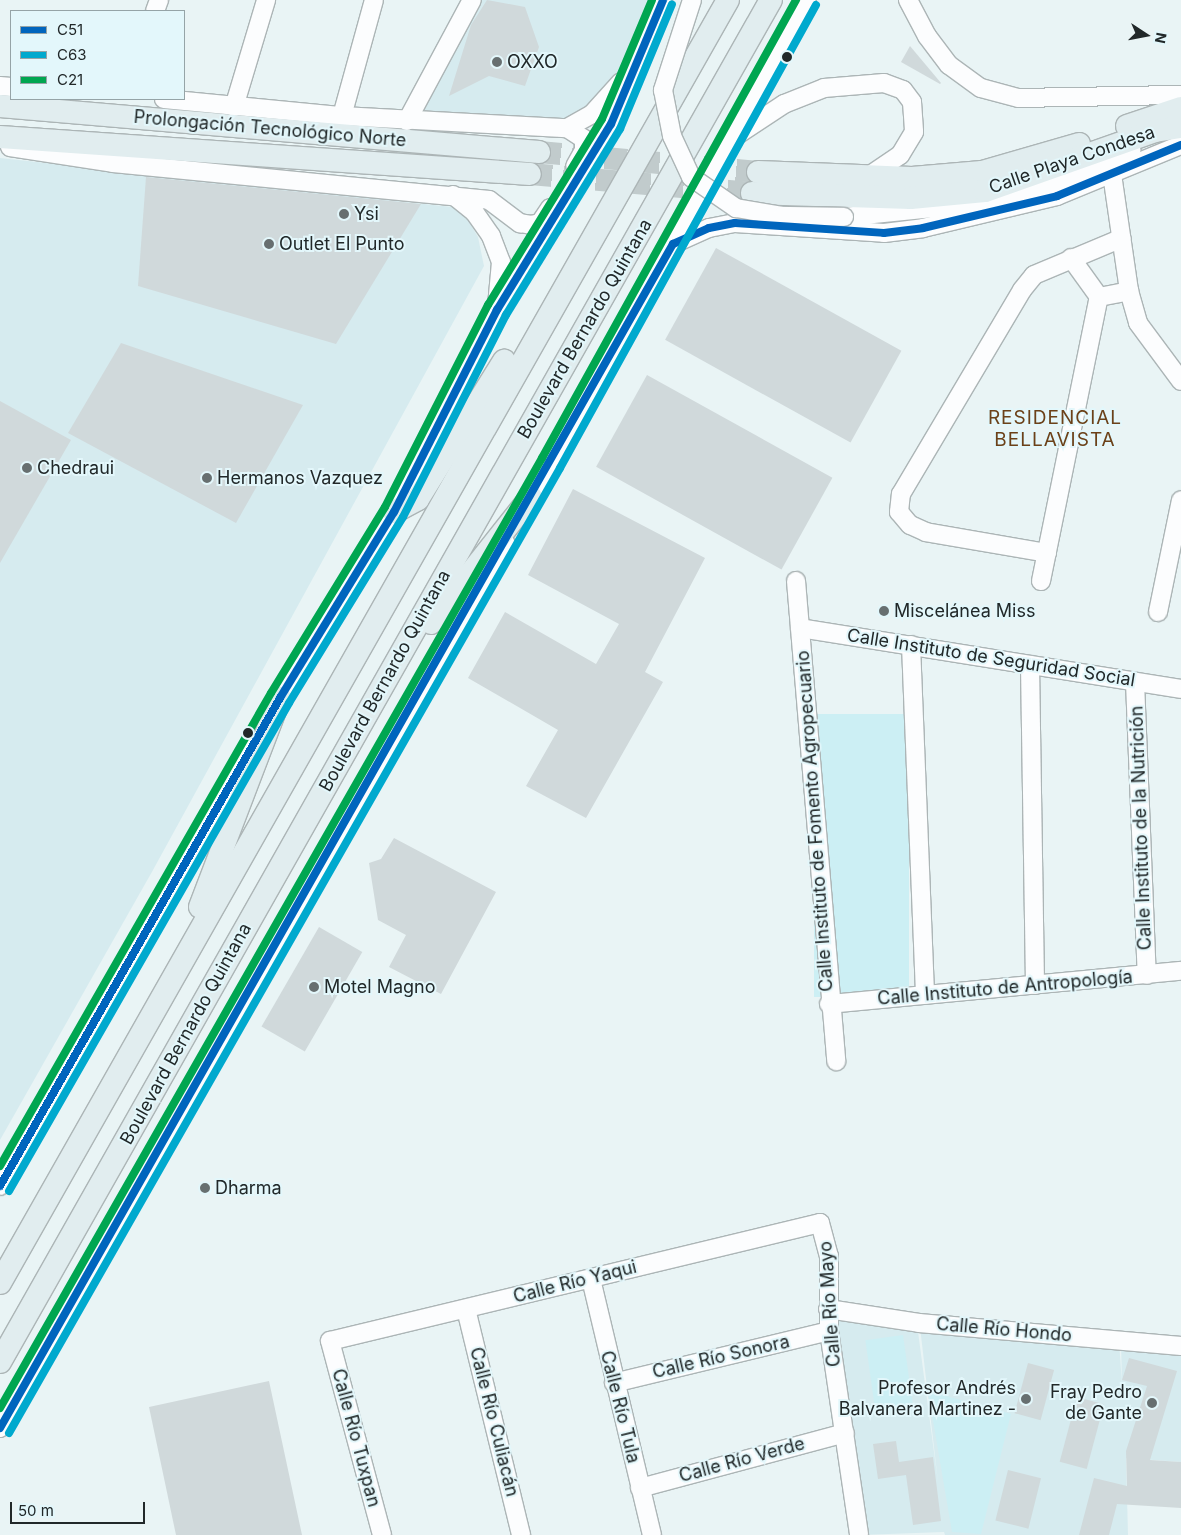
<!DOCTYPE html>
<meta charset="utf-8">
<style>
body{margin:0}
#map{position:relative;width:1181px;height:1535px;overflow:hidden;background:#e9f4f5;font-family:Inter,sans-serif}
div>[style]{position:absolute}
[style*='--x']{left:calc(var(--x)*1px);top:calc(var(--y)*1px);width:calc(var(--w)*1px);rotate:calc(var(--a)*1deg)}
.built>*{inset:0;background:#d6ebef}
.green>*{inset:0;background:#cceff4;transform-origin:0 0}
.building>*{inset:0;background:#d0d9db;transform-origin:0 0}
.major-tunnel>*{height:22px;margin-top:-11px;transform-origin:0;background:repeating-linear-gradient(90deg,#c1cbcc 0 22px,transparent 0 33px)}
.roads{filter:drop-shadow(1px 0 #acb5b6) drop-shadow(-1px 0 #acb5b6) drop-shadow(0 1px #acb5b6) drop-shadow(0 -1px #acb5b6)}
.minor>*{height:18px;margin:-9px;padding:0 9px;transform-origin:9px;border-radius:9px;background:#fcfdfe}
.major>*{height:22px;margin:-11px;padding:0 11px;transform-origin:11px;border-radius:11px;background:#e1edef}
.bridges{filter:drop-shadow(1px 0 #acb5b6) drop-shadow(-1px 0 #acb5b6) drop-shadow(0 1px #acb5b6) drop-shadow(0 -1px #acb5b6)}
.minor-bridge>*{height:18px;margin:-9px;padding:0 9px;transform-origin:9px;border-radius:9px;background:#fcfdfe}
.bus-1>*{height:8px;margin:-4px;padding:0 4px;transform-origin:4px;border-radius:4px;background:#0065bd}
.bus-2>*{height:8px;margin:-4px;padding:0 4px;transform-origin:4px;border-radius:4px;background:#00a9ce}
.bus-3>*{height:8px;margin:-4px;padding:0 4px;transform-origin:4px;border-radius:4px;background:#00a651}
.dots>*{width:14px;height:14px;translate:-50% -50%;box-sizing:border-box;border:2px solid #e3f7fb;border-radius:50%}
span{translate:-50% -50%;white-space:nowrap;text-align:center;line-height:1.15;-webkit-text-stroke:4px #e3f7fb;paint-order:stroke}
.poi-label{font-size:18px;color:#212829}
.left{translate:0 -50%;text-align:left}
.right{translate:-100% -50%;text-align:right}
.street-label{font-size:18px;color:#212829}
.neighbourhood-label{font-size:19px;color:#6c4119;letter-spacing:1px}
.legend{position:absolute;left:10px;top:10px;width:175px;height:90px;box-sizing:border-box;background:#e3f7fb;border:1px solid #95a4a7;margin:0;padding:6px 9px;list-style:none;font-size:15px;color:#212829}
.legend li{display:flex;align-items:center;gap:10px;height:25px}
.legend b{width:25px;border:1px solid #95a4a7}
.north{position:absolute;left:1121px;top:10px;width:50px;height:50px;-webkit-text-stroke:4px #e3f7fb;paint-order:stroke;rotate:101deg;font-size:14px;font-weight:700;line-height:20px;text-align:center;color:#212829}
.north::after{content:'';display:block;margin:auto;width:18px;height:22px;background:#212829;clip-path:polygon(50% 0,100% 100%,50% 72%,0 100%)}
.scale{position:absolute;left:10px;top:1502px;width:135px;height:22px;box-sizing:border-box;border:2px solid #212829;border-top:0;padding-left:6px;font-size:15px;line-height:18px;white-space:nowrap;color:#212829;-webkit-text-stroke:4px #e3f7fb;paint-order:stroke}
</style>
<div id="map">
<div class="built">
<div style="clip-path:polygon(472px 0,663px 0,612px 97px,567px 128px,407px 121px)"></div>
<div style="clip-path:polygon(0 158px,461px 208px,478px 237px,484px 266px,153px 870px,0 1140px)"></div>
<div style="clip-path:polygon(829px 1311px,917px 1324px,938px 1482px,920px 1327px,1119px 1341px,1122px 1384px,1121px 1342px,1181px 1348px,1181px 1462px,1126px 1458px,1128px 1535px,945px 1535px,944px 1532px,860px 1535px)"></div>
</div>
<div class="green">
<div style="left:814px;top:714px;width:95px;height:283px"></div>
<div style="left:903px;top:1335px;width:73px;height:38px;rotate:82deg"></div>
<div style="clip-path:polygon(928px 1391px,1011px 1414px,981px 1534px,952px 1532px)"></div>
</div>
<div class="building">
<div style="clip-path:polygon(487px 0,525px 7px,539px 47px,525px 86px,489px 76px,449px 96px,471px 25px)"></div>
<div style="clip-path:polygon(910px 46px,941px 83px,940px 84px,901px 62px)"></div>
<div style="clip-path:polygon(146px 177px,421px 204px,336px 344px,138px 286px)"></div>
<div style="left:716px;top:248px;width:212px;height:105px;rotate:29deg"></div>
<div style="clip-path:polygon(121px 343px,303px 405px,236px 523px,68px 433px)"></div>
<div style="left:647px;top:375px;width:212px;height:105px;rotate:29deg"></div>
<div style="clip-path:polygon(0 401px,71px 440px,0 563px)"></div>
<div style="clip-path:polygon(573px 489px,705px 558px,645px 672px,663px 682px,586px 818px,526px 786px,558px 730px,468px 678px,505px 612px,596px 664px,619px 624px,528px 575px)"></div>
<div style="clip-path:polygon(394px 838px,496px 892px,441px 994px,389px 967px,406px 935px,378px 920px,369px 863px,381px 859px)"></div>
<div style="left:319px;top:927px;width:50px;height:115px;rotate:30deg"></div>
<div style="clip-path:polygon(1129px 1358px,1177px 1371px,1150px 1460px,1181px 1462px,1181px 1508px,1117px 1504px,1109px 1535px,1079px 1535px,1094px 1478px,1127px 1486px,1126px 1451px,1147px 1386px,1122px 1380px)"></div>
<div style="left:1028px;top:1363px;width:27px;height:52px;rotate:15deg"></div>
<div style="clip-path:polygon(269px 1381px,302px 1535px,176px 1535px,149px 1407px)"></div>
<div style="left:1077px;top:1397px;width:28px;height:67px;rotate:15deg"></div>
<div style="clip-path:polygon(896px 1441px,899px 1462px,933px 1457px,941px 1521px,913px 1525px,906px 1475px,878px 1479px,873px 1444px)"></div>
<div style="left:1008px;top:1470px;width:34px;height:52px;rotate:14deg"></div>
</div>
<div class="major-tunnel">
<div style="--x:539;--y:152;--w:220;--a:5.2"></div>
<div style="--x:530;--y:174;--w:223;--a:4.9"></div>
</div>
<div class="roads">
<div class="minor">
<div style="--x:908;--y:0;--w:41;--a:62.2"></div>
<div style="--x:927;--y:36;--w:36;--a:53"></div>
<div style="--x:949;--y:65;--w:39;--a:36"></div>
<div style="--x:981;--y:88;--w:39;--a:15"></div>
<div style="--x:1019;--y:98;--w:162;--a:-1.1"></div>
<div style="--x:155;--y:11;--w:12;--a:-70"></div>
<div style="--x:0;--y:86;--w:11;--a:5"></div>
<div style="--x:164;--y:99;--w:179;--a:5.5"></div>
<div style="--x:342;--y:116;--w:225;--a:3.1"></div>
<div style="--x:567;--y:128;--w:29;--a:-29"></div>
<div style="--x:592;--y:114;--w:43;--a:-47.8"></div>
<div style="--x:234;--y:107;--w:112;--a:-73.3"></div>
<div style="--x:342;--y:116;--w:120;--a:-74.6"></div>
<div style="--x:407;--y:121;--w:137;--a:-61.8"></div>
<div style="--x:567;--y:128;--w:20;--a:33"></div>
<div style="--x:584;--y:139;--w:11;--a:90"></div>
<div style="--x:584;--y:150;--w:18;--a:119"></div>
<div style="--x:731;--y:139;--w:64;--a:-33.4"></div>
<div style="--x:784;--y:104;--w:43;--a:-21.8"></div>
<div style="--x:824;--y:88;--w:60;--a:-4.8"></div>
<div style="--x:884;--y:83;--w:20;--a:20"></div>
<div style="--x:903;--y:90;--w:15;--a:53"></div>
<div style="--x:912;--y:102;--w:30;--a:86"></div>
<div style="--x:914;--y:132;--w:27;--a:121"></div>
<div style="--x:900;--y:155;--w:41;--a:145.9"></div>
<div style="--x:10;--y:147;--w:104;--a:8.8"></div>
<div style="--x:113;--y:163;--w:378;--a:5.6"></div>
<div style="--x:489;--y:200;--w:39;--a:37"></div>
<div style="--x:520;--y:223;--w:11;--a:10"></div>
<div style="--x:531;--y:225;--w:9;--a:-13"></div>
<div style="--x:540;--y:223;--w:18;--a:-56"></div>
<div style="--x:1112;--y:174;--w:118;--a:81.7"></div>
<div style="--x:1129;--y:291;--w:33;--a:74"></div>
<div style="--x:1138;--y:323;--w:72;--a:53.4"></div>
<div style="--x:453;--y:195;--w:28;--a:39"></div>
<div style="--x:475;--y:213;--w:28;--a:55"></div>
<div style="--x:491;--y:236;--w:28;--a:69"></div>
<div style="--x:501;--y:262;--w:44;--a:95.2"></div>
<div style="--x:844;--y:217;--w:139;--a:-5.8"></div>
<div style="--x:982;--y:203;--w:77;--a:-15.8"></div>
<div style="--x:1056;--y:182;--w:82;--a:-23.1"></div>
<div style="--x:673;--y:244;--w:39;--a:-24"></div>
<div style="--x:709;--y:228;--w:26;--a:-11"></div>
<div style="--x:735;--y:223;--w:149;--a:3.8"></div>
<div style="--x:884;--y:233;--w:39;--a:-7"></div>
<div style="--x:923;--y:228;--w:138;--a:-13.4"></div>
<div style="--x:1057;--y:196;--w:134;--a:-22.4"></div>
<div style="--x:1071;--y:258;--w:48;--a:54.3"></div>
<div style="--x:524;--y:509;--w:582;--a:-60.93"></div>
<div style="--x:1047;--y:553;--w:123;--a:-170.2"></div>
<div style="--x:926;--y:532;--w:17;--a:-156"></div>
<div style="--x:910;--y:525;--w:17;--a:-130"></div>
<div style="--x:899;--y:512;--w:18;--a:-84"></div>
<div style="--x:901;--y:494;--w:237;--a:-59.3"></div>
<div style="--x:1022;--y:290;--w:19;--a:-51"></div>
<div style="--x:1034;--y:275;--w:95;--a:-22.8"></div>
<div style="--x:796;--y:581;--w:482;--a:85.2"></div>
<div style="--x:1041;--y:581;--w:290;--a:-78.5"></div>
<div style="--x:1099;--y:297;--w:31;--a:-11"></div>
<div style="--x:1158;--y:612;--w:114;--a:-78.4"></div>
<div style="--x:800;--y:628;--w:386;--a:9.1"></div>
<div style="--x:911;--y:645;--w:350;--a:87.7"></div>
<div style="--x:1030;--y:665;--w:320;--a:89.1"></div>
<div style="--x:1135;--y:682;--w:293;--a:87.7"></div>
<div style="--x:274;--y:708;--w:230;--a:-58.5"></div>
<div style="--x:394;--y:512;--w:227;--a:-63"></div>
<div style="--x:497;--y:310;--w:218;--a:-58.5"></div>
<div style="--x:611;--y:124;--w:134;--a:-67.2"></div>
<div style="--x:829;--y:1004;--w:354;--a:-5.4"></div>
<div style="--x:0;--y:1186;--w:512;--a:-60.13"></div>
<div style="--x:591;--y:1279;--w:263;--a:76.6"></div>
<div style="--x:466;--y:1309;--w:233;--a:76.3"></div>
<div style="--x:828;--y:1309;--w:92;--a:8.7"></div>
<div style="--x:919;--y:1323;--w:263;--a:5"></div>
<div style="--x:614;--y:1383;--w:221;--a:-13.6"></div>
<div style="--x:0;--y:1428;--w:1020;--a:-60.32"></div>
<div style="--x:640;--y:1488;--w:212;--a:-15"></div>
<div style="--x:382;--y:1535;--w:201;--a:-105"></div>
<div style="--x:330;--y:1341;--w:504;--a:-13.54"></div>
<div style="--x:820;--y:1223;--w:34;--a:75"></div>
<div style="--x:829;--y:1256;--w:75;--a:90"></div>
<div style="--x:829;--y:1331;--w:206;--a:81.6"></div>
</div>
<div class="major">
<div style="--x:0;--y:106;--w:541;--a:4.88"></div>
<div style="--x:1127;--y:126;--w:57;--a:-18.4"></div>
<div style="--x:0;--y:137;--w:531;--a:3.99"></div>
<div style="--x:758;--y:172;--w:154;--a:2.2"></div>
<div style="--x:912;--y:178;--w:70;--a:-4.9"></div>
<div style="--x:982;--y:172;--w:101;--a:-16.1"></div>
<div style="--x:752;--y:193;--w:159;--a:1.8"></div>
<div style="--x:911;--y:198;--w:74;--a:-5.4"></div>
<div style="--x:985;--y:191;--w:180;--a:-19.4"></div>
<div style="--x:1155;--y:131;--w:26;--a:-9"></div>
<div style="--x:394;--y:512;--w:27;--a:-28"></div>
<div style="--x:418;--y:499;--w:163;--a:-58.1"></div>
<div style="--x:431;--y:623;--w:161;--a:-51.6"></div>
<div style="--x:200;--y:907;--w:224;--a:-69.1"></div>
<div style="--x:0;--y:1283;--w:1475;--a:-60.43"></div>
<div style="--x:0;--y:1362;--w:1565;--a:-60.49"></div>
</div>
</div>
<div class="bridges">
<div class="minor-bridge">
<div style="--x:692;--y:0;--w:95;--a:107.9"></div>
<div style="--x:663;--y:90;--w:47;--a:78.9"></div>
<div style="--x:672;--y:136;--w:45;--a:65.1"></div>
<div style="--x:691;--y:177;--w:55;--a:34.6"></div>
<div style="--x:736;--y:208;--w:48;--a:9.7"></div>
<div style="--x:783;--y:216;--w:61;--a:0.9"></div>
</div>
</div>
<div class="bus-1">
<div style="--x:0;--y:1186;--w:563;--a:-60.15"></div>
<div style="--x:280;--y:698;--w:218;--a:-58.5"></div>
<div style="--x:394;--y:512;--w:227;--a:-63"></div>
<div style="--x:497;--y:310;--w:218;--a:-58.5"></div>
<div style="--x:611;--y:124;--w:134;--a:-67.2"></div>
<div style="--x:0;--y:1428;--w:1362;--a:-60.39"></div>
<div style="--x:673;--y:244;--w:39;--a:-24"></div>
<div style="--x:709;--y:228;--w:26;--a:-11"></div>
<div style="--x:735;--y:223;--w:149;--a:3.8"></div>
<div style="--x:884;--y:233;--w:39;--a:-7"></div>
<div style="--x:923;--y:228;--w:138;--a:-13.4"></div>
<div style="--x:1057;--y:196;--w:134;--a:-22.4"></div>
</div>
<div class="bus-2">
<div style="--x:9;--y:1191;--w:563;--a:-60.15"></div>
<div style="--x:289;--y:703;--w:218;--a:-58.5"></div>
<div style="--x:403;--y:517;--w:227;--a:-63"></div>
<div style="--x:506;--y:315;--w:218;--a:-58.5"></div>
<div style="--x:620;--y:129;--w:135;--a:-67.4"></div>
<div style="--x:9;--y:1433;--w:1111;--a:-60.27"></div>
<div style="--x:560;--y:468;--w:529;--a:-61.06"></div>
</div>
<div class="bus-3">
<div style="--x:0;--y:1166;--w:545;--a:-60.19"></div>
<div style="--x:271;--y:693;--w:218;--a:-58.5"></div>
<div style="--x:385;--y:507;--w:227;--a:-63"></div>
<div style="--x:488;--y:305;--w:218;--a:-58.5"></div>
<div style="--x:602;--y:119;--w:129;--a:-67.2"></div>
<div style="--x:0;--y:1408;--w:1094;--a:-60.29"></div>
<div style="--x:542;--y:458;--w:524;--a:-60.99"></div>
</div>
<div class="dots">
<div style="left:787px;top:57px;background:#212829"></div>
<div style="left:497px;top:62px;background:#676f70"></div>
<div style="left:344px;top:214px;background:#676f70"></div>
<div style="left:269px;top:244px;background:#676f70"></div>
<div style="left:27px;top:468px;background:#676f70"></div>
<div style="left:207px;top:478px;background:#676f70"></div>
<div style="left:884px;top:611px;background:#676f70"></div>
<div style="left:248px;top:733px;background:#212829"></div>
<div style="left:314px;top:987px;background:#676f70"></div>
<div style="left:205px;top:1188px;background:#676f70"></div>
<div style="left:1026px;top:1399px;background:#676f70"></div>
<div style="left:1152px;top:1403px;background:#676f70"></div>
</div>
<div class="poi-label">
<span class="left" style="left:507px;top:62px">OXXO</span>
<span class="left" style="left:354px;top:214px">Ysi</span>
<span class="left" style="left:279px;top:244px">Outlet El Punto</span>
<span class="left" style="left:37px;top:468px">Chedraui</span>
<span class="left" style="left:217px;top:478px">Hermanos Vazquez</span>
<span class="left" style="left:894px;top:611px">Miscelánea Miss</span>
<span class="left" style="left:324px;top:987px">Motel Magno</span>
<span class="left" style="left:215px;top:1188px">Dharma</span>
<span class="right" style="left:1016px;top:1399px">Profesor Andrés<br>Balvanera Martinez -</span>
<span class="right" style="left:1142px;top:1403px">Fray Pedro<br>de Gante</span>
</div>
<div class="street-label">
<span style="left:270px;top:129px;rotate:5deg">Prolongación Tecnológico Norte</span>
<span style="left:1072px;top:160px;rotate:-19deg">Calle Playa Condesa</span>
<span style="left:585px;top:329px;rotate:-60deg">Boulevard Bernardo Quintana</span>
<span style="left:991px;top:658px;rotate:9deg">Calle Instituto de Seguridad Social</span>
<span style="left:385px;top:681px;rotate:-61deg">Boulevard Bernardo Quintana</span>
<span style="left:815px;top:821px;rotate:-94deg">Calle Instituto de Fomento Agropecuario</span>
<span style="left:1141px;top:828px;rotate:-92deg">Calle Instituto de la Nutrición</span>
<span style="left:1005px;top:988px;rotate:-5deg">Calle Instituto de Antropología</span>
<span style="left:186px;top:1034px;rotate:-61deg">Boulevard Bernardo Quintana</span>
<span style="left:575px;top:1282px;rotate:-14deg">Calle Río Yaqui</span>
<span style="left:830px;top:1304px;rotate:-94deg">Calle Río Mayo</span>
<span style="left:1004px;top:1330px;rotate:5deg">Calle Río Hondo</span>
<span style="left:721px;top:1357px;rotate:-13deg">Calle Río Sonora</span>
<span style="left:620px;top:1407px;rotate:76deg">Calle Río Tula</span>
<span style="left:494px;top:1422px;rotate:76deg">Calle Río Culiacán</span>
<span style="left:356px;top:1438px;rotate:75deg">Calle Río Tuxpan</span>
<span style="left:742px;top:1460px;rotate:-15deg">Calle Río Verde</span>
</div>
<div class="neighbourhood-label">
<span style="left:1055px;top:429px">RESIDENCIAL<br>BELLAVISTA</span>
</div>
<ul class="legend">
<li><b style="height:6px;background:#0065bd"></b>C51</li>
<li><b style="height:6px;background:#00a9ce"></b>C63</li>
<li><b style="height:6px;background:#00a651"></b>C21</li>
</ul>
<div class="north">N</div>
<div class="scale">50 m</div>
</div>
